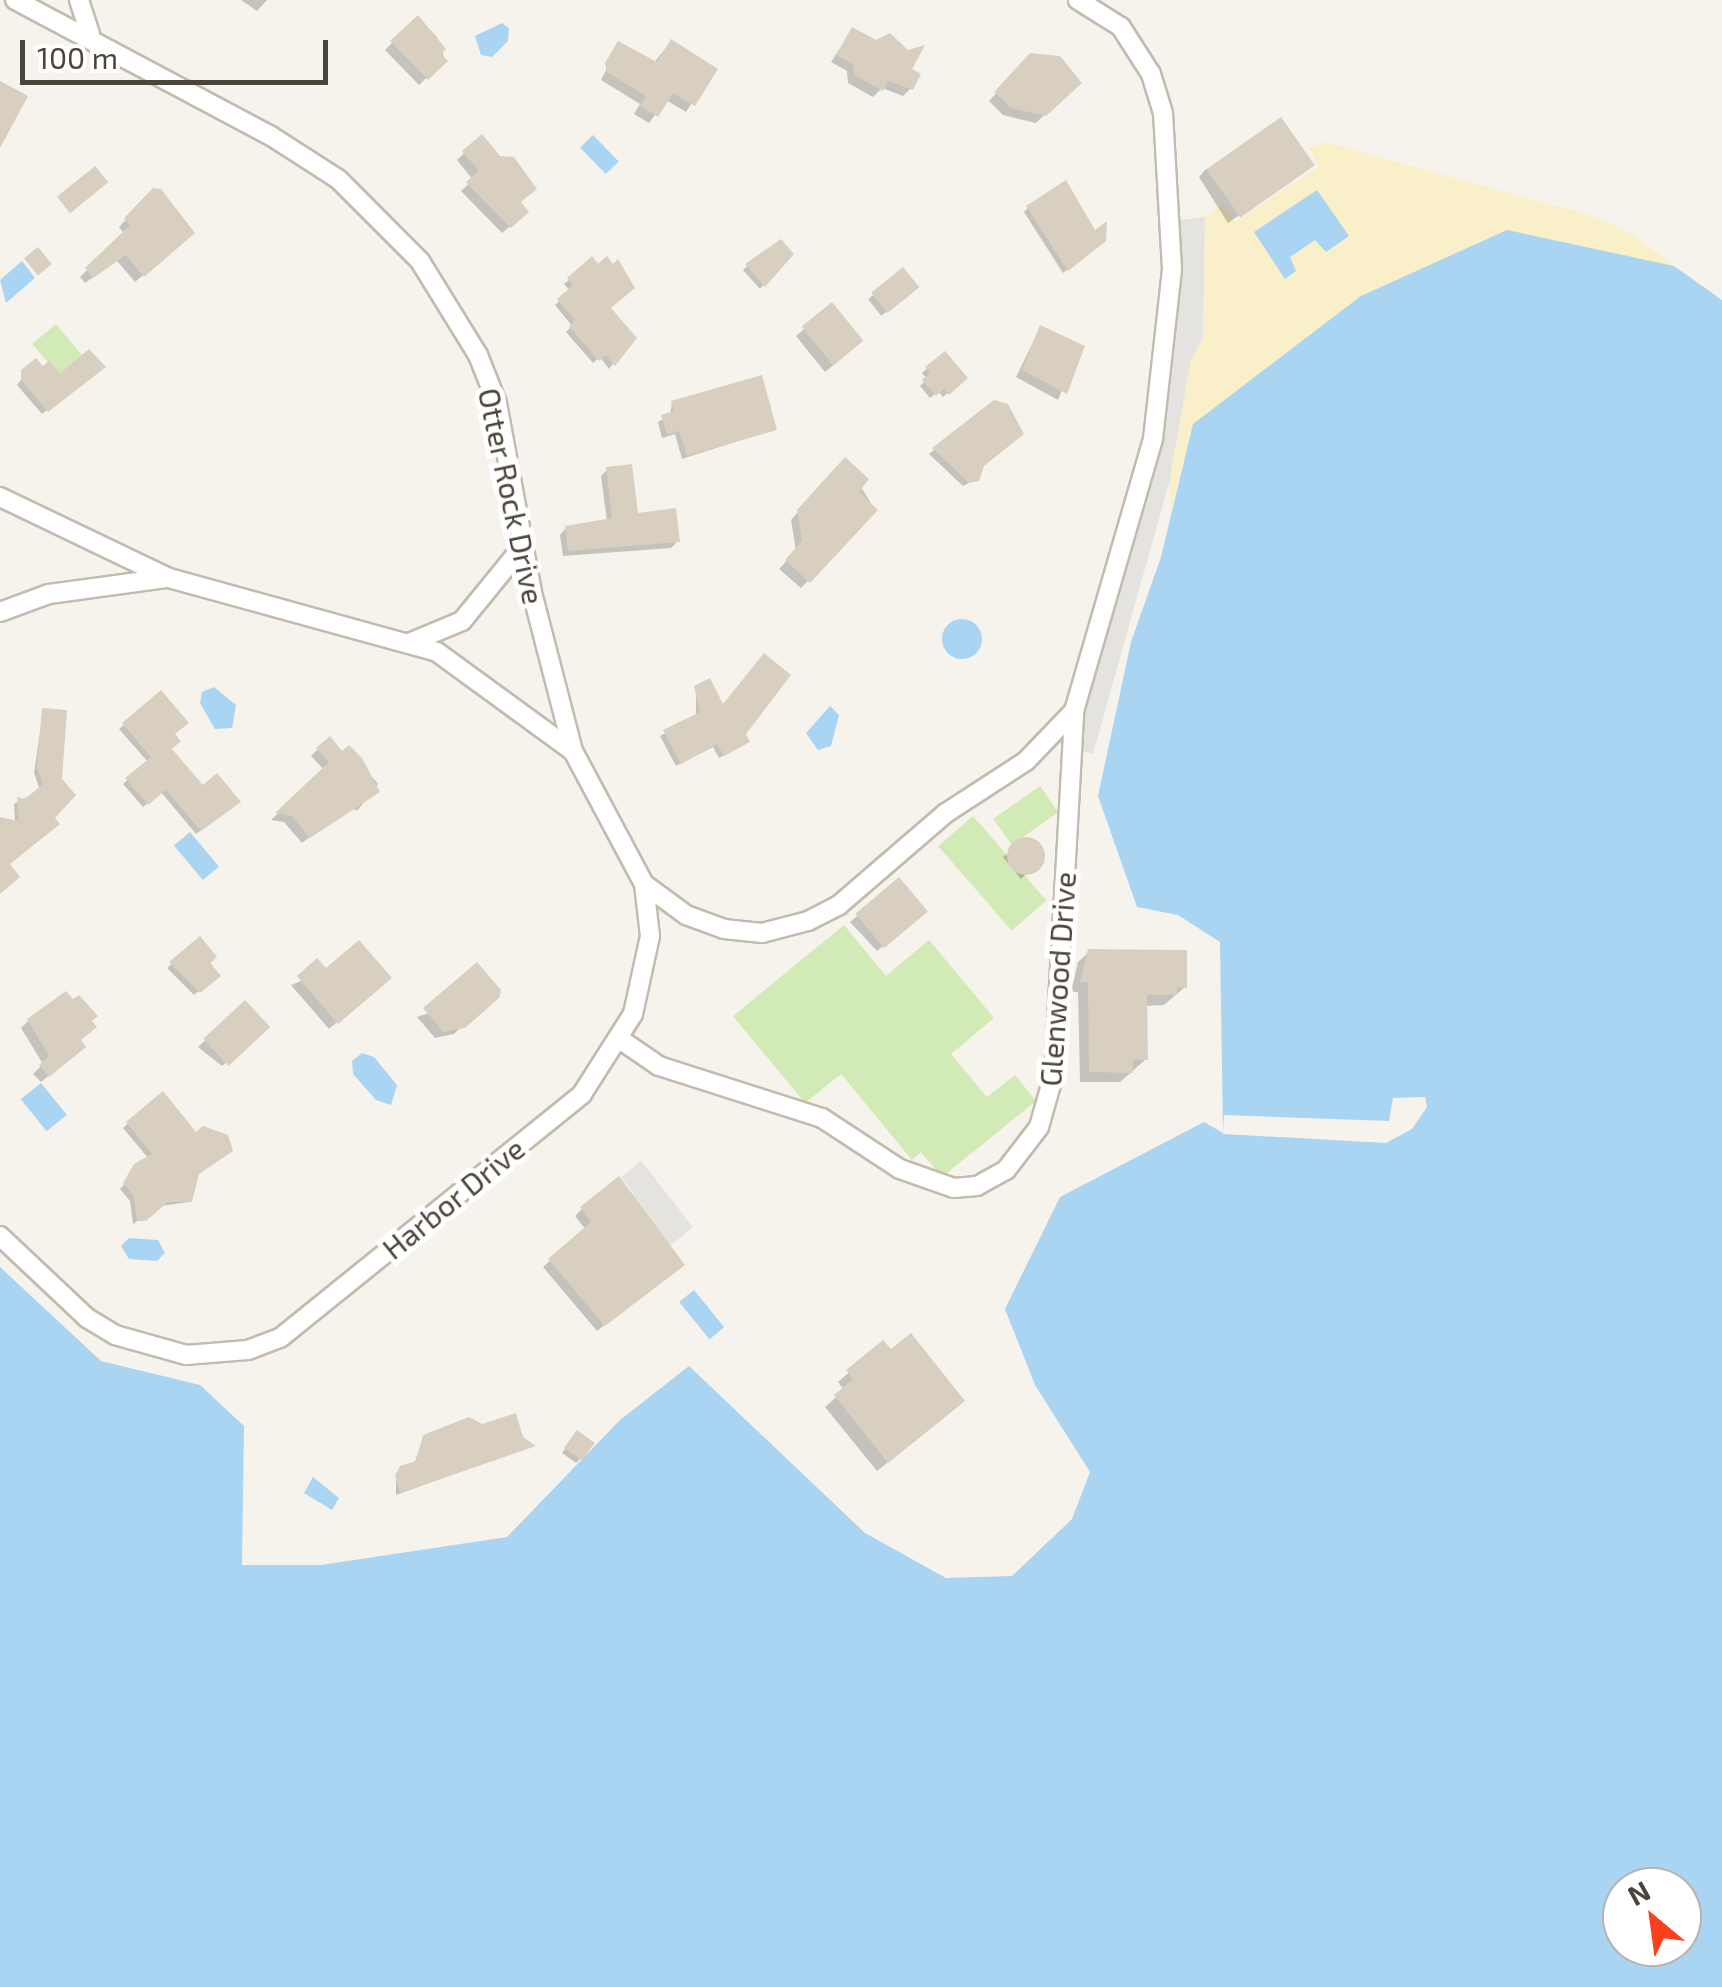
<!DOCTYPE html>
<style>
body{margin:0}
#map{position:relative;width:1722px;height:1987px;overflow:hidden;background:#f6f3ec;font-family:"Exo 2",sans-serif}
div>[style]{position:absolute}
[style*='--x']{left:calc(var(--x)*1px);top:calc(var(--y)*1px);width:calc(var(--w)*1px);rotate:calc(var(--a)*1deg)}
.green>*{inset:0;background:#d2eab5;transform-origin:0 0}
.sand>*{inset:0;background:#f9efc9}
.parking>*{inset:0;background:#e5e3e0}
.water>*{inset:0;background:#a9d4f2;transform-origin:0 0}
.round{border-radius:50%}
.pier>*{inset:0;background:#f6f3ec}
.shadow>*{inset:0;background:#0003;transform-origin:0 0}
.building>*{inset:0;background:#d8cfc1;transform-origin:0 0}
.roads{filter:drop-shadow(2px 0 #c2bbae) drop-shadow(-2px 0 #c2bbae) drop-shadow(0 2px #c2bbae) drop-shadow(0 -2px #c2bbae)}
.minor>*{height:18px;margin:-9px;padding:0 9px;transform-origin:9px;border-radius:9px;background:#fff}
span{translate:-50% -50%;white-space:nowrap;text-align:center;line-height:1.15;-webkit-text-stroke:10px #fff;paint-order:stroke}
.street-label{font-size:30px;color:#4b4439}
.north{position:absolute;left:1602px;top:1867px;width:100px;height:100px;box-sizing:border-box;background:#fff;border:2px solid #b7b4b0;border-radius:50%;rotate:331deg;font-size:28px;font-weight:700;line-height:40px;text-align:center;color:#4b4439}
.north::after{content:'';display:block;margin:auto;width:35px;height:45px;background:#fc3f1d;clip-path:polygon(50% 0,100% 100%,50% 72%,0 100%)}
.scale{position:absolute;left:20px;top:40px;width:308px;height:45px;box-sizing:border-box;border:5px solid #4b4439;border-top:0;padding-left:12px;font-size:30px;line-height:35px;white-space:nowrap;color:#4b4439;-webkit-text-stroke:8px #fff;paint-order:stroke}
</style>
<div id="map">
<div class="green">
<div style="left:56px;top:324px;width:40px;height:31px;rotate:50deg"></div>
<div style="left:1040px;top:786px;width:32px;height:57px;rotate:55deg"></div>
<div style="left:973px;top:816px;width:112px;height:46px;rotate:49deg"></div>
<div style="clip-path:polygon(844px 925px,886px 976px,929px 940px,994px 1018px,951px 1054px,987px 1097px,1015px 1075px,1036px 1101px,942px 1177px,921px 1152px,912px 1160px,841px 1074px,805px 1103px,733px 1016px)"></div>
</div>
<div class="sand">
<div style="clip-path:polygon(1325px 142px,1596px 217px,1634px 235px,1674px 266px,1618px 257px,1193px 424px,1170px 515px,1169px 483px,1191px 360px,1203px 338px,1205px 217px,1223px 203px,1235px 221px,1319px 167px,1309px 148px)"></div>
</div>
<div class="parking">
<div style="clip-path:polygon(1205px 217px,1203px 338px,1191px 360px,1169px 483px,1093px 754px,1070px 747px,1153px 439px,1172px 221px)"></div>
<div style="clip-path:polygon(641px 1161px,693px 1227px,670px 1246px,597px 1223px,634px 1194px,621px 1177px)"></div>
</div>
<div class="water">
<div style="clip-path:polygon(502px 23px,509px 28px,508px 41px,492px 57px,481px 55px,475px 36px)"></div>
<div style="left:593px;top:135px;width:37px;height:18px;rotate:46deg"></div>
<div style="clip-path:polygon(1317px 190px,1349px 236px,1326px 252px,1315px 240px,1290px 257px,1296px 271px,1285px 279px,1254px 232px)"></div>
<div style="clip-path:polygon(evenodd,1507px 230px,1674px 266px,1722px 300px,1722px 1987px,0 1987px,0 1267px,101px 1361px,200px 1385px,244px 1426px,242px 1565px,321px 1565px,507px 1537px,620px 1420px,689px 1366px,865px 1533px,946px 1578px,1012px 1576px,1072px 1519px,1090px 1472px,1035px 1385px,1005px 1309px,1060px 1197px,1204px 1122px,1223px 1133px,1220px 942px,1178px 915px,1137px 907px,1098px 796px,1131px 642px,1161px 557px,1193px 424px,1361px 296px,1507px 230px,1622px 1887px,1682px 1887px,1682px 1947px,1622px 1947px,1622px 1887px)"></div>
<div style="clip-path:polygon(22px 261px,35px 278px,6px 303px,0 280px)"></div>
<div class="round" style="left:942px;top:619px;width:40px;height:40px"></div>
<div style="clip-path:polygon(214px 687px,236px 705px,232px 728px,215px 729px,200px 703px,202px 692px)"></div>
<div style="clip-path:polygon(830px 706px,839px 715px,831px 746px,818px 750px,806px 733px)"></div>
<div style="left:190px;top:832px;width:45px;height:21px;rotate:50deg"></div>
<div style="clip-path:polygon(362px 1053px,374px 1057px,397px 1085px,391px 1105px,376px 1100px,353px 1074px,352px 1061px)"></div>
<div style="left:41px;top:1083px;width:41px;height:26px;rotate:51deg"></div>
<div style="clip-path:polygon(129px 1238px,158px 1240px,165px 1253px,157px 1261px,129px 1259px,121px 1246px)"></div>
<div style="left:694px;top:1290px;width:48px;height:19px;rotate:51deg"></div>
<div style="clip-path:polygon(313px 1477px,339px 1498px,332px 1510px,304px 1493px)"></div>
</div>
<div class="pier">
<div style="clip-path:polygon(1425px 1097px,1427px 1107px,1412px 1129px,1386px 1143px,1223px 1134px,1224px 1115px,1389px 1121px,1393px 1098px)"></div>
</div>
<div class="shadow">
<div style="clip-path:polygon(241px 0,267px 0,257px 11px)"></div>
<div style="clip-path:polygon(418px 18px,437px 37px,445px 60px,419px 85px,385px 50px)"></div>
<div style="clip-path:polygon(852px 30px,909px 70px,911px 88px,903px 96px,882px 88px,873px 97px,848px 83px,847px 71px,831px 62px)"></div>
<div style="clip-path:polygon(671px 42px,714px 69px,686px 112px,666px 100px,649px 123px,634px 114px,640px 104px,601px 80px,619px 44px,652px 65px)"></div>
<div style="clip-path:polygon(1031px 56px,1078px 83px,1036px 123px,1003px 115px,989px 101px)"></div>
<div style="clip-path:polygon(464px 153px,518px 203px,519px 219px,502px 233px,461px 191px,473px 180px,457px 160px)"></div>
<div style="clip-path:polygon(1312px 165px,1228px 223px,1199px 177px,1206px 169px)"></div>
<div style="clip-path:polygon(149px 195px,184px 240px,135px 282px,117px 261px,85px 283px,80px 277px,124px 234px,119px 227px)"></div>
<div style="clip-path:polygon(1028px 208px,1098px 245px,1063px 273px,1024px 212px)"></div>
<div style="clip-path:polygon(791px 254px,760px 289px,743px 270px,758px 256px)"></div>
<div style="clip-path:polygon(592px 260px,608px 308px,633px 338px,609px 369px,600px 357px,593px 363px,566px 332px,572px 326px,555px 305px,570px 291px,564px 284px)"></div>
<div style="left:903px;top:271px;width:21px;height:45px;rotate:51deg"></div>
<div style="clip-path:polygon(832px 305px,854px 348px,825px 372px,796px 336px)"></div>
<div style="clip-path:polygon(1040px 328px,1080px 345px,1058px 400px,1016px 377px)"></div>
<div style="clip-path:polygon(944px 354px,965px 378px,943px 397px,938px 391px,930px 398px,920px 386px,927px 379px,922px 373px)"></div>
<div style="clip-path:polygon(35px 362px,60px 377px,98px 371px,42px 414px,17px 385px)"></div>
<div style="clip-path:polygon(672px 403px,775px 429px,682px 459px,675px 434px,662px 438px,658px 422px,670px 415px)"></div>
<div style="clip-path:polygon(981px 410px,982px 466px,978px 478px,963px 486px,929px 454px)"></div>
<div style="clip-path:polygon(845px 461px,875px 510px,801px 588px,779px 569px,796px 551px,791px 520px)"></div>
<div style="clip-path:polygon(607px 470px,636px 516px,677px 542px,671px 548px,563px 556px,560px 535px,566px 528px,607px 521px,601px 476px)"></div>
<div style="clip-path:polygon(696px 688px,722px 707px,743px 734px,742px 746px,719px 758px,713px 747px,676px 766px,660px 736px,696px 716px)"></div>
<div style="clip-path:polygon(160px 694px,172px 734px,169px 749px,203px 788px,234px 806px,196px 834px,161px 792px,143px 807px,123px 784px,148px 762px,119px 729px)"></div>
<div style="clip-path:polygon(43px 711px,59px 779px,7px 865px,0 888px,0 821px,15px 823px,14px 804px,40px 790px,34px 773px)"></div>
<div style="clip-path:polygon(318px 749px,342px 754px,349px 749px,378px 784px,358px 810px,348px 809px,302px 843px,284px 822px,271px 820px,324px 770px,311px 756px)"></div>
<div style="clip-path:polygon(1031px 838px,1045px 855px,1021px 879px,1003px 857px)"></div>
<div style="clip-path:polygon(899px 880px,917px 918px,877px 951px,850px 922px)"></div>
<div style="clip-path:polygon(199px 940px,217px 975px,194px 995px,167px 968px)"></div>
<div style="clip-path:polygon(1089px 952px,1185px 987px,1164px 1005px,1144px 1006px,1146px 1059px,1120px 1082px,1080px 1082px,1078px 992px,1071px 992px,1078px 962px)"></div>
<div style="clip-path:polygon(326px 971px,381px 985px,329px 1029px,291px 985px)"></div>
<div style="clip-path:polygon(498px 990px,454px 1034px,435px 1038px,417px 1017px)"></div>
<div style="clip-path:polygon(245px 1004px,259px 1034px,222px 1066px,198px 1047px)"></div>
<div style="clip-path:polygon(28px 1021px,78px 1041px,76px 1054px,41px 1082px,33px 1074px,43px 1064px,21px 1028px)"></div>
<div style="clip-path:polygon(127px 1124px,196px 1135px,203px 1129px,231px 1143px,231px 1150px,196px 1175px,189px 1202px,161px 1206px,133px 1224px,130px 1201px,120px 1189px,148px 1158px,123px 1128px)"></div>
<div style="clip-path:polygon(582px 1209px,682px 1265px,597px 1331px,543px 1267px,586px 1230px,575px 1216px)"></div>
<div style="clip-path:polygon(883px 1343px,952px 1411px,877px 1471px,825px 1407px,844px 1390px,838px 1382px)"></div>
<div style="clip-path:polygon(424px 1437px,521px 1438px,532px 1446px,396px 1495px,396px 1473px,414px 1464px)"></div>
<div style="clip-path:polygon(573px 1438px,580px 1459px,576px 1463px,562px 1453px)"></div>
</div>
<div class="building">
<div style="clip-path:polygon(418px 15px,446px 49px,441px 54px,448px 61px,428px 80px,390px 41px)"></div>
<div style="clip-path:polygon(852px 27px,876px 40px,890px 33px,908px 50px,925px 45px,912px 69px,921px 74px,913px 90px,888px 81px,883px 91px,854px 75px,853px 64px,836px 55px)"></div>
<div style="clip-path:polygon(671px 39px,718px 69px,695px 106px,673px 93px,658px 117px,640px 106px,646px 96px,607px 72px,605px 63px,618px 41px,657px 62px)"></div>
<div style="clip-path:polygon(1030px 53px,1060px 56px,1082px 83px,1046px 116px,1011px 108px,994px 92px)"></div>
<div style="clip-path:polygon(0 81px,28px 96px,0 148px)"></div>
<div style="left:1281px;top:117px;width:59px;height:91px;rotate:55deg"></div>
<div style="clip-path:polygon(482px 134px,500px 156px,514px 157px,537px 189px,521px 202px,529px 212px,511px 228px,466px 182px,479px 171px,462px 151px)"></div>
<div style="left:95px;top:166px;width:21px;height:49px;rotate:51deg"></div>
<div style="clip-path:polygon(1066px 180px,1095px 230px,1107px 221px,1106px 241px,1068px 271px,1026px 206px)"></div>
<div style="clip-path:polygon(153px 188px,161px 189px,195px 233px,144px 277px,126px 255px,93px 278px,85px 268px,130px 225px,124px 218px)"></div>
<div style="clip-path:polygon(781px 239px,794px 254px,765px 287px,745px 264px)"></div>
<div style="left:38px;top:247px;width:22px;height:18px;rotate:51deg"></div>
<div style="clip-path:polygon(592px 256px,598px 264px,607px 256px,613px 264px,618px 259px,635px 288px,611px 308px,637px 338px,615px 366px,606px 355px,599px 361px,569px 326px,575px 320px,557px 299px,573px 285px,567px 278px)"></div>
<div style="left:903px;top:267px;width:26px;height:41px;rotate:51deg"></div>
<div style="left:832px;top:302px;width:50px;height:39px;rotate:51deg"></div>
<div style="clip-path:polygon(1040px 325px,1085px 346px,1067px 394px,1022px 370px)"></div>
<div style="clip-path:polygon(89px 349px,106px 367px,48px 412px,21px 380px,21px 370px,36px 358px,43px 366px,49px 361px,60px 373px)"></div>
<div style="clip-path:polygon(945px 351px,968px 378px,949px 395px,944px 389px,936px 396px,922px 380px,930px 373px,925px 367px)"></div>
<div style="clip-path:polygon(762px 375px,777px 430px,687px 456px,679px 431px,667px 435px,661px 415px,674px 411px,671px 401px)"></div>
<div style="clip-path:polygon(994px 400px,1008px 404px,1024px 434px,984px 466px,979px 481px,969px 483px,932px 448px)"></div>
<div style="clip-path:polygon(845px 457px,869px 479px,859px 492px,878px 510px,810px 583px,785px 560px,802px 541px,797px 510px)"></div>
<div style="clip-path:polygon(632px 464px,638px 513px,676px 508px,680px 542px,568px 551px,565px 526px,612px 518px,606px 467px)"></div>
<div style="clip-path:polygon(764px 653px,791px 675px,746px 734px,750px 742px,724px 756px,717px 744px,681px 764px,663px 730px,700px 712px,694px 686px,710px 678px,723px 704px)"></div>
<div style="clip-path:polygon(161px 690px,189px 723px,175px 734px,181px 741px,172px 749px,203px 785px,217px 773px,241px 802px,201px 831px,166px 790px,148px 805px,125px 778px,151px 757px,122px 723px)"></div>
<div style="clip-path:polygon(42px 708px,67px 710px,62px 779px,76px 795px,55px 818px,60px 824px,10px 864px,20px 877px,0 894px,0 817px,19px 821px,17px 797px,25px 799px,43px 784px,37px 768px)"></div>
<div style="clip-path:polygon(330px 736px,342px 751px,349px 745px,362px 758px,380px 792px,310px 838px,292px 816px,275px 813px,329px 762px,316px 748px)"></div>
<div class="round" style="left:1007px;top:837px;width:38px;height:38px"></div>
<div style="left:899px;top:877px;width:45px;height:57px;rotate:50deg"></div>
<div style="clip-path:polygon(200px 936px,217px 957px,210px 963px,221px 976px,200px 993px,169px 962px)"></div>
<div style="clip-path:polygon(359px 940px,392px 978px,338px 1024px,297px 976px,317px 958px,326px 968px)"></div>
<div style="clip-path:polygon(1088px 949px,1187px 950px,1187px 988px,1177px 987px,1177px 995px,1147px 995px,1148px 1060px,1133px 1060px,1133px 1073px,1089px 1072px,1088px 982px,1080px 982px)"></div>
<div style="clip-path:polygon(477px 962px,501px 990px,499px 998px,465px 1028px,443px 1032px,423px 1008px)"></div>
<div style="clip-path:polygon(66px 991px,73px 999px,79px 995px,98px 1016px,92px 1021px,97px 1027px,81px 1040px,86px 1047px,49px 1077px,39px 1065px,49px 1056px,27px 1019px)"></div>
<div style="left:245px;top:1000px;width:37px;height:57px;rotate:47deg"></div>
<div style="clip-path:polygon(163px 1091px,196px 1132px,203px 1126px,228px 1135px,233px 1151px,199px 1174px,192px 1202px,168px 1202px,146px 1221px,137px 1221px,134px 1196px,123px 1183px,134px 1164px,152px 1154px,126px 1122px)"></div>
<div style="clip-path:polygon(619px 1176px,685px 1265px,605px 1326px,548px 1259px,591px 1222px,580px 1207px)"></div>
<div style="clip-path:polygon(911px 1333px,965px 1401px,888px 1463px,834px 1395px,853px 1379px,846px 1370px,883px 1340px,891px 1349px)"></div>
<div style="clip-path:polygon(516px 1413px,523px 1437px,536px 1446px,400px 1493px,395px 1476px,400px 1466px,416px 1461px,423px 1435px,469px 1417px,482px 1424px)"></div>
<div style="left:577px;top:1430px;width:22px;height:22px;rotate:36deg"></div>
</div>
<div class="roads">
<div class="minor">
<div style="--x:79;--y:0;--w:36;--a:72"></div>
<div style="--x:0;--y:497;--w:187;--a:25.6"></div>
<div style="--x:169;--y:578;--w:278;--a:15.4"></div>
<div style="--x:437;--y:652;--w:168;--a:36.1"></div>
<div style="--x:0;--y:612;--w:52;--a:-20.2"></div>
<div style="--x:49;--y:594;--w:120;--a:-7.7"></div>
<div style="--x:409;--y:643;--w:57;--a:-22.5"></div>
<div style="--x:462;--y:621;--w:98;--a:-50.8"></div>
<div style="--x:644;--y:884;--w:52;--a:36.4"></div>
<div style="--x:686;--y:915;--w:40;--a:20.2"></div>
<div style="--x:724;--y:929;--w:38;--a:6"></div>
<div style="--x:762;--y:933;--w:48;--a:-14.6"></div>
<div style="--x:808;--y:921;--w:35;--a:-27"></div>
<div style="--x:839;--y:905;--w:141;--a:-40.7"></div>
<div style="--x:946;--y:813;--w:95;--a:-33"></div>
<div style="--x:1026;--y:761;--w:69;--a:-46.2"></div>
<div style="--x:621;--y:1040;--w:46;--a:34.4"></div>
<div style="--x:659;--y:1066;--w:171;--a:17.7"></div>
<div style="--x:822;--y:1118;--w:93;--a:33.2"></div>
<div style="--x:900;--y:1169;--w:57;--a:19.4"></div>
<div style="--x:954;--y:1188;--w:23;--a:-5"></div>
<div style="--x:977;--y:1186;--w:33;--a:-29"></div>
<div style="--x:1006;--y:1170;--w:54;--a:-52.5"></div>
<div style="--x:1039;--y:1127;--w:55;--a:-74.2"></div>
<div style="--x:1054;--y:1074;--w:364;--a:-86.8"></div>
<div style="--x:1074;--y:711;--w:283;--a:-73.8"></div>
<div style="--x:1153;--y:439;--w:171;--a:-83.6"></div>
<div style="--x:1172;--y:269;--w:156;--a:-93.3"></div>
<div style="--x:1163;--y:113;--w:41;--a:-107.1"></div>
<div style="--x:1151;--y:74;--w:56;--a:-122.6"></div>
<div style="--x:1121;--y:27;--w:51;--a:-147.9"></div>
<div style="--x:0;--y:1236;--w:120;--a:43.3"></div>
<div style="--x:87;--y:1318;--w:33;--a:31"></div>
<div style="--x:115;--y:1335;--w:74;--a:15.7"></div>
<div style="--x:186;--y:1355;--w:62;--a:-4.6"></div>
<div style="--x:248;--y:1350;--w:34;--a:-21"></div>
<div style="--x:280;--y:1338;--w:388;--a:-38.9"></div>
<div style="--x:582;--y:1094;--w:95;--a:-57.5"></div>
<div style="--x:633;--y:1014;--w:80;--a:-77.7"></div>
<div style="--x:650;--y:936;--w:52;--a:-96.6"></div>
<div style="--x:644;--y:884;--w:151;--a:-118.1"></div>
<div style="--x:573;--y:751;--w:164;--a:-104.5"></div>
<div style="--x:532;--y:592;--w:192;--a:-100.5"></div>
<div style="--x:497;--y:403;--w:52;--a:-111.6"></div>
<div style="--x:478;--y:355;--w:110;--a:-121.7"></div>
<div style="--x:420;--y:261;--w:116;--a:-135"></div>
<div style="--x:338;--y:179;--w:80;--a:-147.3"></div>
<div style="--x:271;--y:136;--w:290;--a:-152"></div>
</div>
</div>
<div class="street-label">
<span style="left:512px;top:496px;rotate:78deg">Otter Rock Drive</span>
<span style="left:1057px;top:979px;rotate:-86deg">Glenwood Drive</span>
<span style="left:453px;top:1198px;rotate:-39deg">Harbor Drive</span>
</div>
<div class="north">N</div>
<div class="scale">100 m</div>
</div>
